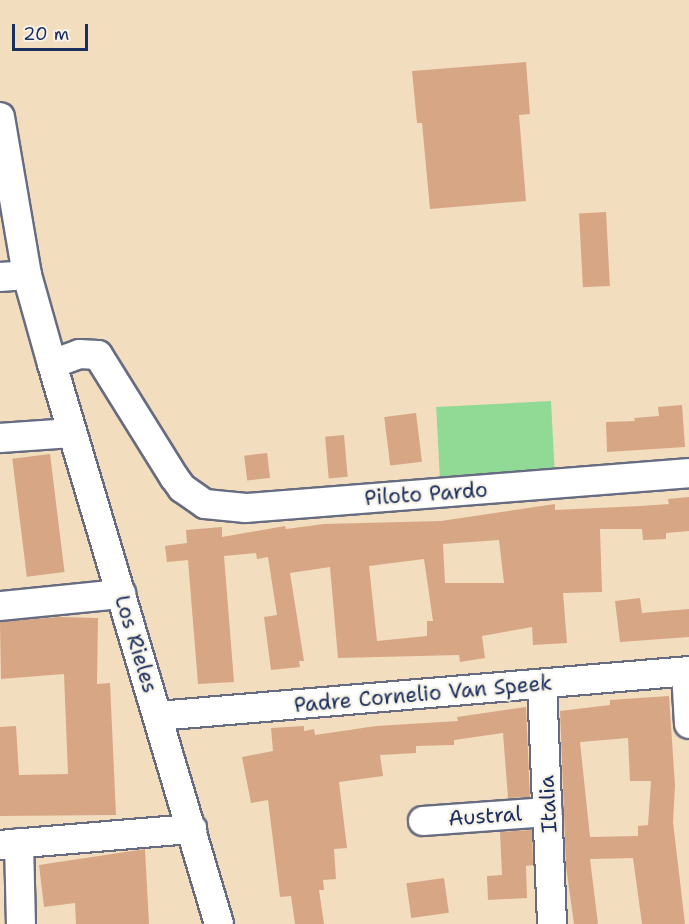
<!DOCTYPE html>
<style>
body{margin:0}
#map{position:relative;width:689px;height:924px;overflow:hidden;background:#f3ddbf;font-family:"Shantell Sans",sans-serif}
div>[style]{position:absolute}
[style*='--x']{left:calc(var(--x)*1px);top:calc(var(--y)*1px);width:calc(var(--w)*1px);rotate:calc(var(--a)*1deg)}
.green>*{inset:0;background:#91da95;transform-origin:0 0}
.building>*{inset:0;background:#d7a685;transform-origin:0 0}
.roads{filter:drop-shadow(2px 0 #676c80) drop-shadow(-2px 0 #676c80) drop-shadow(0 2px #676c80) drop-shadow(0 -2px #676c80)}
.minor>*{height:28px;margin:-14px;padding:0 14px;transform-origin:14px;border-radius:14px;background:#fff}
span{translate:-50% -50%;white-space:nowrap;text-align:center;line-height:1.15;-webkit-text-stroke:4.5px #f7f3e8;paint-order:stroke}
.street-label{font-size:21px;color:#1b2f5e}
.scale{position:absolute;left:12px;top:24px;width:76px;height:27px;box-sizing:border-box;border:3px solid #1b2f5e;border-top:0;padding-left:8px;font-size:18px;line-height:21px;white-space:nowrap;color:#1b2f5e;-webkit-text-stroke:4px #f7f3e8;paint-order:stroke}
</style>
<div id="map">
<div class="green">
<div style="left:551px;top:401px;width:70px;height:115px;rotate:87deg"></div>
</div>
<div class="building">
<div style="clip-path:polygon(526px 62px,530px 114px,519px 115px,526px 201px,430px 209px,422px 123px,417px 123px,412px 71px)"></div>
<div style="left:606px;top:212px;width:74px;height:27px;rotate:87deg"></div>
<div style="clip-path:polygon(682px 405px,685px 447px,607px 452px,606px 422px,635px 421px,634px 418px,659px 416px,658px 407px)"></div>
<div style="left:416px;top:413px;width:49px;height:32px;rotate:83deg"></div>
<div style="left:344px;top:435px;width:42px;height:19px;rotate:85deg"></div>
<div style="left:267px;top:453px;width:25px;height:23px;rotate:83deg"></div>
<div style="left:50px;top:454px;width:119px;height:38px;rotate:83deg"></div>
<div style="clip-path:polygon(evenodd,689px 497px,689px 531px,666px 533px,666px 539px,643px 540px,642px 529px,600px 529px,602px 592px,563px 593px,567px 643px,533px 645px,532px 627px,482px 636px,485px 658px,460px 662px,459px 655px,338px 658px,330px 567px,290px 573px,304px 661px,299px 661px,300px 667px,271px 670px,264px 617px,277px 615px,268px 557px,257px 559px,256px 553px,224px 556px,234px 682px,198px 684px,188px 560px,167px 562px,165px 546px,187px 543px,186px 530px,222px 527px,222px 537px,285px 526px,286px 529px,324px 524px,441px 521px,555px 504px,555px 510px,640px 506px,669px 504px,668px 499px,689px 497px,499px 540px,504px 583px,445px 583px,443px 544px,499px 540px,689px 497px,424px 559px,433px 621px,427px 621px,427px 636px,377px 641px,369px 566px,424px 559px)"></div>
<div style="clip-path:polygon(640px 598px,642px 613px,689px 609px,689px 637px,620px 642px,615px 601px)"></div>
<div style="clip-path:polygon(59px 617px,98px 618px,97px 684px,110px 683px,116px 815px,0 816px,0 727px,16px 726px,19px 775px,68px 774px,64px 674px,1px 679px,0 622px)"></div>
<div style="clip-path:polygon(evenodd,669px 696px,675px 785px,673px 822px,685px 924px,642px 924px,633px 858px,590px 859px,598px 924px,574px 924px,566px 866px,560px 711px,610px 705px,610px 700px,669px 696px,628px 738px,630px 781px,651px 781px,648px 825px,638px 826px,638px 836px,590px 837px,580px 742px,628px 738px)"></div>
<div style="clip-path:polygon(526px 707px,530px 797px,508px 798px,503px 733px,454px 740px,454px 745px,416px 746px,416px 753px,380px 755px,383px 776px,339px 782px,347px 848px,334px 849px,336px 879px,323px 880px,324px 890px,319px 890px,324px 924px,295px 924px,291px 896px,280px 897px,268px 800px,251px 803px,242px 757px,273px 751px,271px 728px,304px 726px,304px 731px,314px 729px,315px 735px,376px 726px,458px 721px,457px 717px)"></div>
<div style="clip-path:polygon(532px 830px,533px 865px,526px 866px,527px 898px,488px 900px,487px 876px,502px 875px,500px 832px)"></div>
<div style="clip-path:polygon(145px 849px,149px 924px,76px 924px,75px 903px,44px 907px,39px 865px)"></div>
<div style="left:444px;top:878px;width:35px;height:38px;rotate:82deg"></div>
</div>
<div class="roads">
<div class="minor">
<div style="--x:0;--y:117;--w:160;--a:80.3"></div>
<div style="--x:27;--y:275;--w:92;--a:74.3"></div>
<div style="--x:52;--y:364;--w:29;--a:-20"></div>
<div style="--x:79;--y:354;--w:19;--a:3"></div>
<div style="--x:98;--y:355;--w:144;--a:58.1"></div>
<div style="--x:174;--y:477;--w:14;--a:54"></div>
<div style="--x:182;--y:488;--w:28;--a:35"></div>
<div style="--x:205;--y:504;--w:41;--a:5.6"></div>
<div style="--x:246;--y:508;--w:444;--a:-4.5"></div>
<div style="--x:0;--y:277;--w:27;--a:-4"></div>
<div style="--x:52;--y:364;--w:584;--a:73.39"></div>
<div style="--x:0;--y:438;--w:72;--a:-4"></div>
<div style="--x:0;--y:606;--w:122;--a:-5.7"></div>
<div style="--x:686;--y:672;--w:52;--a:86.7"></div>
<div style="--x:542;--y:684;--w:240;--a:87.6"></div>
<div style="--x:158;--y:716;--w:533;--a:-4.84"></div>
<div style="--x:423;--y:821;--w:125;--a:-4.1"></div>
<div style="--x:19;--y:843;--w:81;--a:88.6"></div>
<div style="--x:0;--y:845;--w:193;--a:-4.8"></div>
</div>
</div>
<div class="street-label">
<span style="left:426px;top:494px;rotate:-4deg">Piloto Pardo</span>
<span style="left:136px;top:644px;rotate:73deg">Los Rieles</span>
<span style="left:423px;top:694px;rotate:-5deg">Padre Cornelio Van Speek</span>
<span style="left:548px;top:804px;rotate:-93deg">Italia</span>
<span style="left:485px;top:816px;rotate:-4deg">Austral</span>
</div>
<div class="scale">20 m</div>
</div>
